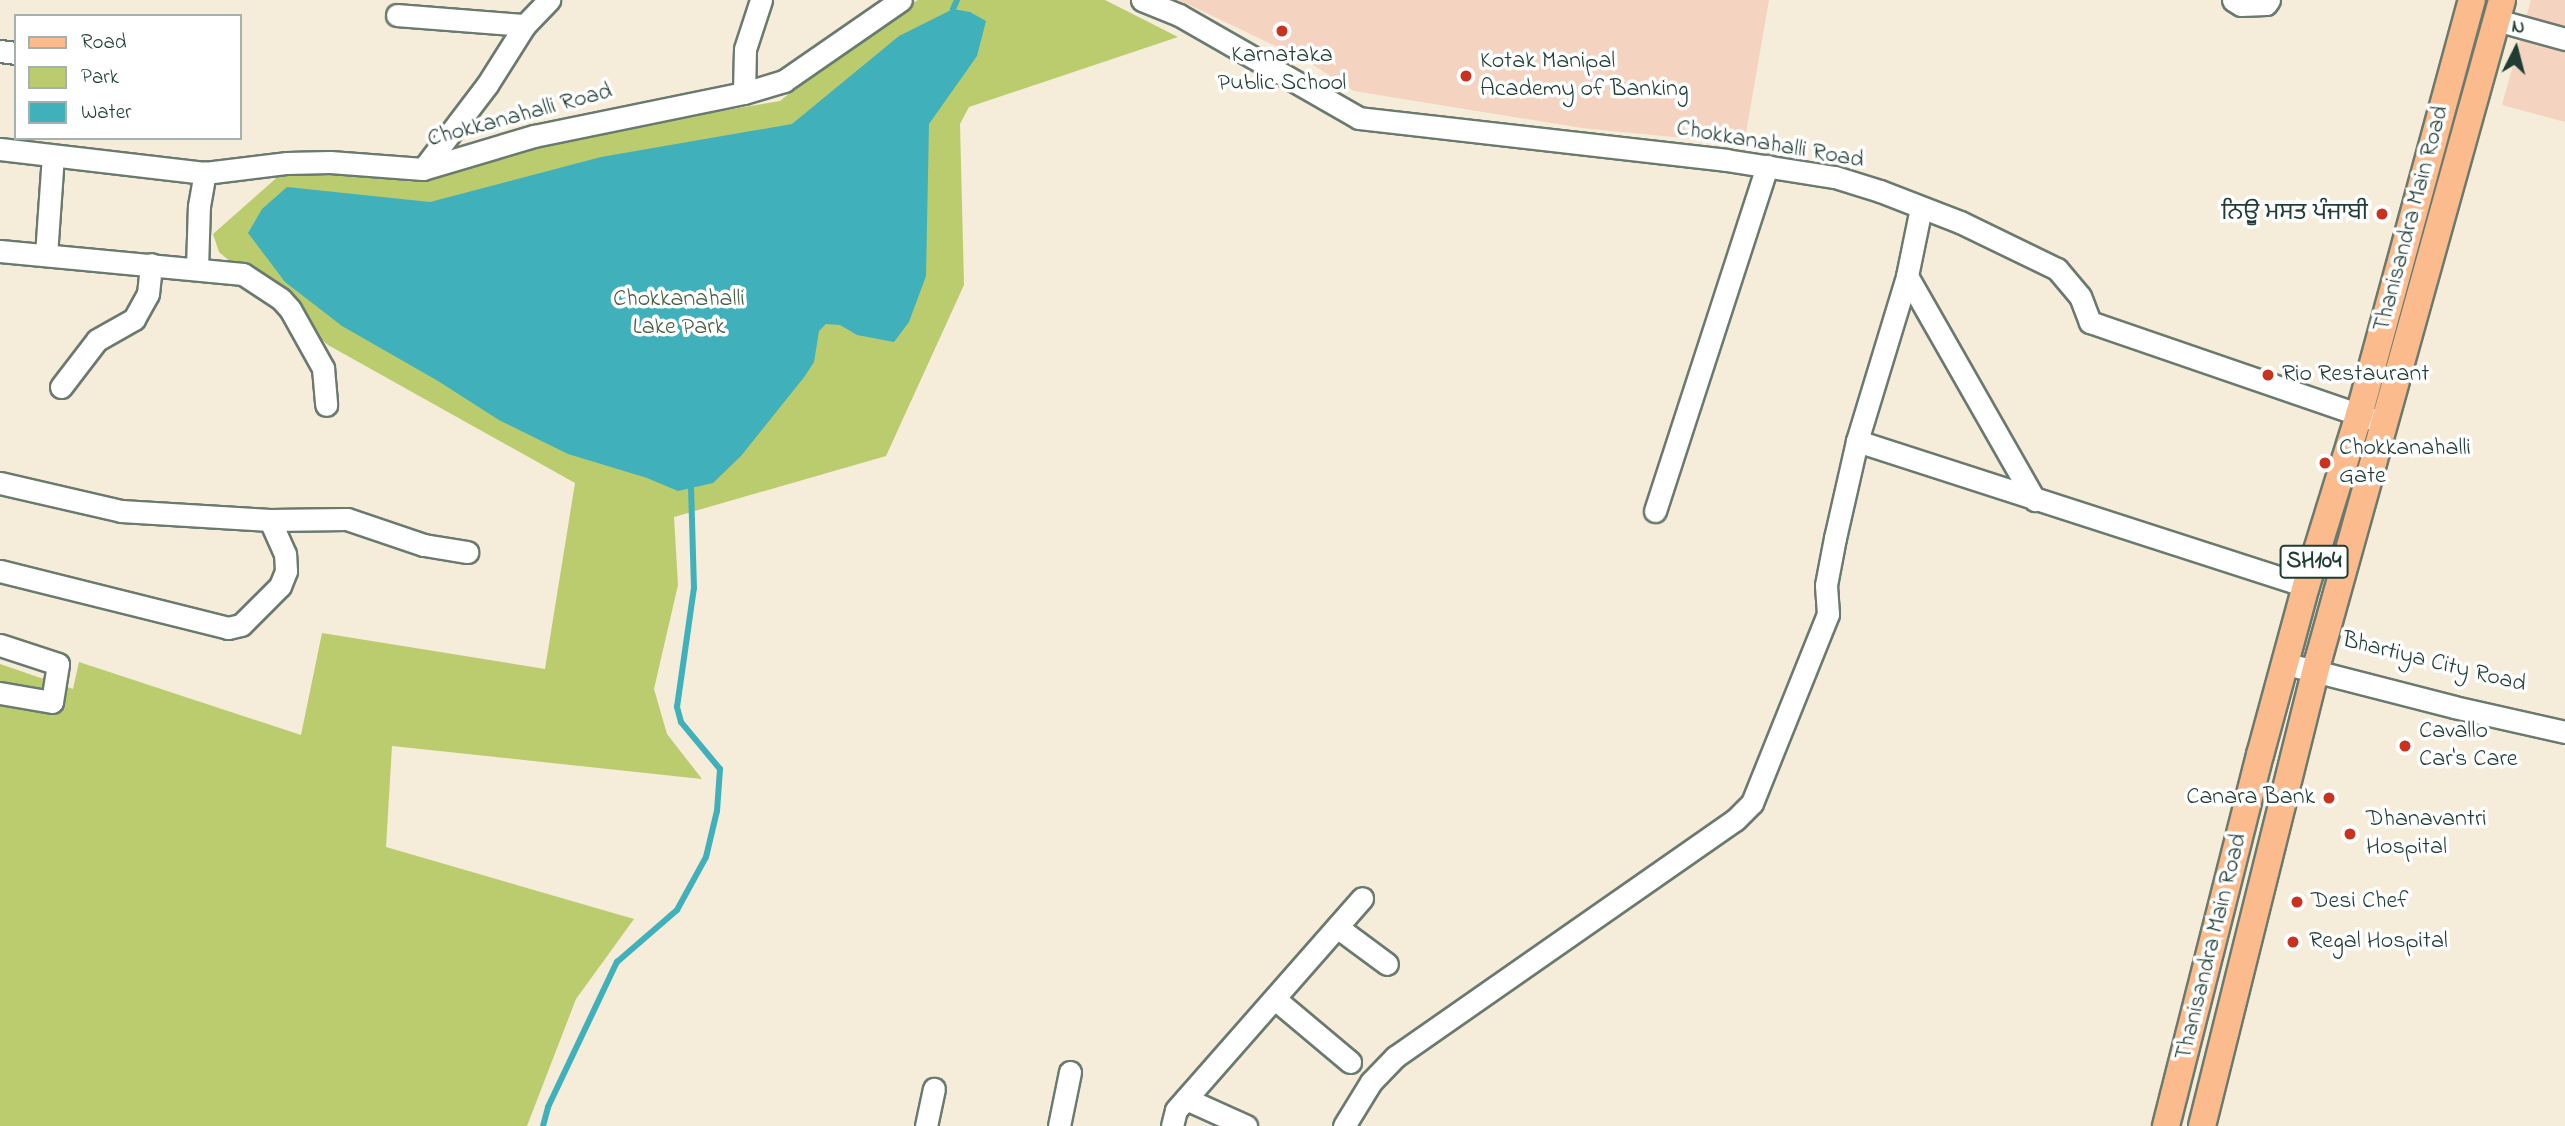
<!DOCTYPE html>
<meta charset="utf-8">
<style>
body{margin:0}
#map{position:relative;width:2565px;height:1126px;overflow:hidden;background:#f5ecd9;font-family:"Indie Flower","Noto Sans Gurmukhi",sans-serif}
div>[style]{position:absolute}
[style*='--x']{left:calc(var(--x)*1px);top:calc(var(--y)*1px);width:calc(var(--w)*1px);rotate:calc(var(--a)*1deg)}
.built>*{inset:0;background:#f4d3c0}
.green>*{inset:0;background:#bbcc6f}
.water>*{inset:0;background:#40b0bb}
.stream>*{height:6px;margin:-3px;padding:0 3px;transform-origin:3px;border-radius:3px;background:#40b0bb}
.roads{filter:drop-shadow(2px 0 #6a7a6e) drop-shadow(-2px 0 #6a7a6e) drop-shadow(0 2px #6a7a6e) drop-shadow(0 -2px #6a7a6e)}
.minor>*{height:21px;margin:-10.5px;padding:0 10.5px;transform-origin:10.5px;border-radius:10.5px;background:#fff}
.major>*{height:26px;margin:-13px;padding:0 13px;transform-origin:13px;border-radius:13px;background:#fbbb8c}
.dots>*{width:19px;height:19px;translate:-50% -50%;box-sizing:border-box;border:4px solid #fff;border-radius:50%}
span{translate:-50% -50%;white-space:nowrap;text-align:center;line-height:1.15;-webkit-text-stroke:7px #fff;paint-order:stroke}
.shield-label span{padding:2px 5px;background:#fff;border:2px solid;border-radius:5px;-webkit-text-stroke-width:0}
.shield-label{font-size:23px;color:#1f3d34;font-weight:700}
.poi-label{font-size:24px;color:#1f3d34}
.left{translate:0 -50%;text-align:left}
.right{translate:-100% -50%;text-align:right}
.street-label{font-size:24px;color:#1f3d34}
.park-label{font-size:24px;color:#466143}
.legend{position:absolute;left:14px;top:14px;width:228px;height:126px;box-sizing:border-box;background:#fff;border:2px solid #a5b1ae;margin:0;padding:9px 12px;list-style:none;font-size:21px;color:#1f3d34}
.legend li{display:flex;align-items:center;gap:14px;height:35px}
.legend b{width:35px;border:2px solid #a5b1ae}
.north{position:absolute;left:2481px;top:14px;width:70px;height:70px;-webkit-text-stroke:5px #fff;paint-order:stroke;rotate:6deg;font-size:19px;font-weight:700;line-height:28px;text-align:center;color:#1f3d34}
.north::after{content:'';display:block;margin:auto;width:24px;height:32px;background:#1f3d34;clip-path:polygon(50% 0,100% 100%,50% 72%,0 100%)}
</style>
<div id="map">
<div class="built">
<div style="clip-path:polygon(1179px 0,1769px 0,1744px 144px,1582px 128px,1354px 91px,1307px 61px)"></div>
<div style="clip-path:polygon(2531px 0,2565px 0,2565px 122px,2502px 105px)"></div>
</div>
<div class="green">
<div style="clip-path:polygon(918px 0,1105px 0,1178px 37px,969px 107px,960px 124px,964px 285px,886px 456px,674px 517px,678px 585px,654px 689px,667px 734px,702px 779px,392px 746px,386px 847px,634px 919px,576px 999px,527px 1126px,0 1126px,0 664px,73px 689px,79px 662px,301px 735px,322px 633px,545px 669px,575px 483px,328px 345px,219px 252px,213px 234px,290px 166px,414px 182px,544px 141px,780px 101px,869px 29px)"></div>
</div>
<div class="water">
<div style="clip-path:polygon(953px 9px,970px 12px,986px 21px,977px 56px,929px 124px,926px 276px,909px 322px,894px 342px,857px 335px,840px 325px,826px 324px,819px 331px,814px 362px,805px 376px,741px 456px,713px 483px,678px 491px,647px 478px,568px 454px,499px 420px,438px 381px,342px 326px,285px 282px,248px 233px,262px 209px,287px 187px,430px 202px,601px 157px,792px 124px,899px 36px)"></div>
</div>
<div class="stream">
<div style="--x:953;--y:9;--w:10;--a:-66"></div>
<div style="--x:543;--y:1126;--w:20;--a:-75"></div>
<div style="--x:548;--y:1107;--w:161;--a:-64.6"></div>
<div style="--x:617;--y:962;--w:79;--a:-40.9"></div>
<div style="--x:677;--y:910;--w:60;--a:-61.3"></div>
<div style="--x:706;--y:857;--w:47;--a:-76.6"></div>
<div style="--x:717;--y:811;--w:42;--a:-85.9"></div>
<div style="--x:720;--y:769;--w:61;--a:-129.7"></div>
<div style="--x:681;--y:722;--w:16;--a:-105"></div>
<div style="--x:677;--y:707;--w:120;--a:-81.9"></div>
<div style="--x:694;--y:588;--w:100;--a:-91.7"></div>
</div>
<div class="roads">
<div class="minor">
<div style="--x:1142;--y:0;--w:40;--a:22"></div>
<div style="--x:1179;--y:15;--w:207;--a:29.8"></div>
<div style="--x:1359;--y:118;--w:369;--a:6.5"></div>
<div style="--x:1726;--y:160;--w:110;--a:8.9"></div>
<div style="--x:1835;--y:177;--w:47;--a:17.3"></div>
<div style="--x:1880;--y:191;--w:86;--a:21.2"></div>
<div style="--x:1960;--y:222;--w:108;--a:25.9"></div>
<div style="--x:2057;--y:269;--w:35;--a:50"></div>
<div style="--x:2080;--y:296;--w:28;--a:69"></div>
<div style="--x:2090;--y:322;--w:298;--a:19"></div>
<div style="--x:2233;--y:0;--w:9;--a:32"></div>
<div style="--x:2241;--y:5;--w:25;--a:-2"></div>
<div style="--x:2266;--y:4;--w:5;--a:-53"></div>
<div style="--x:397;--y:15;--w:128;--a:4.5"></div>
<div style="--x:2496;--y:20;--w:72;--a:15.4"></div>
<div style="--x:0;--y:51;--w:16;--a:7"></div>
<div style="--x:744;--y:93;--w:44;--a:-88.7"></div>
<div style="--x:745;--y:49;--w:52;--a:-71.9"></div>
<div style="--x:0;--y:149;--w:206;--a:6.7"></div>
<div style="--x:205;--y:173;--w:83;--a:-7"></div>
<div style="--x:287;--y:163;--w:43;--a:-1.3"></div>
<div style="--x:330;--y:162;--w:93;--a:4.3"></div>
<div style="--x:423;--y:169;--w:116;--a:-16.6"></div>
<div style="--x:534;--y:136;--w:214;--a:-11.6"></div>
<div style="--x:744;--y:93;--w:42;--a:-16.7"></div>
<div style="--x:784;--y:81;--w:142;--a:-34.7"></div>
<div style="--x:423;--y:169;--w:106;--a:-52.7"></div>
<div style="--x:487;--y:85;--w:71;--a:-57.7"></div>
<div style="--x:525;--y:25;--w:35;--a:-46"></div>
<div style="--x:0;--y:251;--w:244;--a:5.4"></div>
<div style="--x:243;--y:274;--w:45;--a:33.3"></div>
<div style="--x:281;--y:299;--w:13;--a:48"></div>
<div style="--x:290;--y:309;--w:68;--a:60.8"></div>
<div style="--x:323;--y:368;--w:37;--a:85"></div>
<div style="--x:46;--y:255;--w:99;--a:-86"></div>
<div style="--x:197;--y:268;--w:62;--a:-88.2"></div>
<div style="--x:199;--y:206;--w:34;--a:-80"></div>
<div style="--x:1907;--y:276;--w:258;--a:60.3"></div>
<div style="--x:61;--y:387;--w:59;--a:-52.5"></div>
<div style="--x:97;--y:340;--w:43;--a:-29.6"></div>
<div style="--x:134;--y:319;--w:29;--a:-61"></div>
<div style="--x:148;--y:294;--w:30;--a:-84"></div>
<div style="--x:1857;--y:441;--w:472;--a:17.9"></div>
<div style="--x:0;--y:483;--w:124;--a:13"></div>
<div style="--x:121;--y:511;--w:149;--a:3.5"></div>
<div style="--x:270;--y:520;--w:77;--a:-0.7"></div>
<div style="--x:347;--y:519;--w:81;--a:18.7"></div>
<div style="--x:424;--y:545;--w:44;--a:9.2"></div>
<div style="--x:1655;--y:511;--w:363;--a:-72"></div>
<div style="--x:0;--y:571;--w:235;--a:14"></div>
<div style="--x:228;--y:628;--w:13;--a:-13"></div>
<div style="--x:241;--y:625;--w:55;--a:-45"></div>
<div style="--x:280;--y:586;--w:16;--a:-68"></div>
<div style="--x:286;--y:571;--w:17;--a:-93"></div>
<div style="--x:285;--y:554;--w:37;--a:-114"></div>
<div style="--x:0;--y:645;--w:61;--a:18.1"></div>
<div style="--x:58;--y:664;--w:38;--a:99"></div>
<div style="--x:52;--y:702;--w:53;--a:-170.2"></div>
<div style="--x:2287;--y:664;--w:172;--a:14.4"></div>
<div style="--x:2454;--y:707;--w:114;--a:12.7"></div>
<div style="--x:1337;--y:927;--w:62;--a:36.5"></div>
<div style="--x:1275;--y:999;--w:98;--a:40"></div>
<div style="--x:1186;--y:1099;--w:66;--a:24.2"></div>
<div style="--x:926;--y:1126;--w:38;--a:-78"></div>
<div style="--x:1059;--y:1126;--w:55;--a:-78.5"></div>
<div style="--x:1172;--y:1126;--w:16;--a:-76"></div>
<div style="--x:1176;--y:1110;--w:282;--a:-48.7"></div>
<div style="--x:1344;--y:1126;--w:52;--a:-58.5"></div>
<div style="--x:1371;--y:1082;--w:35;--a:-46"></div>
<div style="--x:1395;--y:1057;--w:414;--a:-34.9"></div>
<div style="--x:1735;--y:820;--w:24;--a:-45"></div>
<div style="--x:1752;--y:803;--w:204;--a:-68.1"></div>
<div style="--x:1828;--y:614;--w:29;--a:-94"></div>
<div style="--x:1826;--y:585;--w:48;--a:-79.2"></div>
<div style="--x:1835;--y:538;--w:99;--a:-77.2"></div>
<div style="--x:1857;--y:441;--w:172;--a:-73.1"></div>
<div style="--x:1907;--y:276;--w:69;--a:-78.4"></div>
</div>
<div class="major">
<div style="--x:2166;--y:1126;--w:383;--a:-75.8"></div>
<div style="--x:2260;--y:755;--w:175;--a:-74.8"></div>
<div style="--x:2306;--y:586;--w:179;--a:-72.8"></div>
<div style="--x:2359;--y:415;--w:430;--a:-74.8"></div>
<div style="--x:2202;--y:1126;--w:479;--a:-76"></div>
<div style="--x:2318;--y:661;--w:686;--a:-74.44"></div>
</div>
</div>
<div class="dots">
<div style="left:1282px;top:31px;background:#c8321e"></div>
<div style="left:1466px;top:76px;background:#c8321e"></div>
<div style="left:2382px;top:214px;background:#c8321e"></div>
<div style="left:2268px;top:375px;background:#c8321e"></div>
<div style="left:2325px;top:463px;background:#c8321e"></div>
<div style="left:2405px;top:746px;background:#c8321e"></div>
<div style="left:2329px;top:798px;background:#c8321e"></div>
<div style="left:2350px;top:834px;background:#c8321e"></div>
<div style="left:2297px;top:902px;background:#c8321e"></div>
<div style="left:2293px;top:942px;background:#c8321e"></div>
</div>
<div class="shield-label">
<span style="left:2314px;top:562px">SH104</span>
</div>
<div class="poi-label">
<span style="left:1282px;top:70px">Karnataka<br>Public School</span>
<span class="left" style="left:1480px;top:76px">Kotak Manipal<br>Academy of Banking</span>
<span class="right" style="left:2368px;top:214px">ਨਿਉੁੂ ਮਸਤ ਪੰਜਾਬੀ</span>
<span class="left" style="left:2282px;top:375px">Rio Restaurant</span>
<span class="left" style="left:2339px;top:463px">Chokkanahalli<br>Gate</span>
<span class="left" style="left:2419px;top:746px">Cavallo<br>Car's Care</span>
<span class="right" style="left:2315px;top:798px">Canara Bank</span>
<span class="left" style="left:2366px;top:834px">Dhanavantri<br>Hospital</span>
<span class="left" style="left:2311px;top:902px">Desi Chef</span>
<span class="left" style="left:2309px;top:942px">Regal Hospital</span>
</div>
<div class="street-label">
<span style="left:520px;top:116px;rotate:-15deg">Chokkanahalli Road</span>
<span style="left:1770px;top:145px;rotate:10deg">Chokkanahalli Road</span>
<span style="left:2412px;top:219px;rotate:-75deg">Thanisandra Main Road</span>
<span style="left:2434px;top:663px;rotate:14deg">Bhartiya City Road</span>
<span style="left:2212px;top:947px;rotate:-76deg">Thanisandra Main Road</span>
</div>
<div class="park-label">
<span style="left:679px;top:314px">Chokkanahalli<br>Lake Park</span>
</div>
<ul class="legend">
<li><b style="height:9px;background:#fbbb8c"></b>Road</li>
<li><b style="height:19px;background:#bbcc6f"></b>Park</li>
<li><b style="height:19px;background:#40b0bb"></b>Water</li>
</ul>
<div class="north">N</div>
</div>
